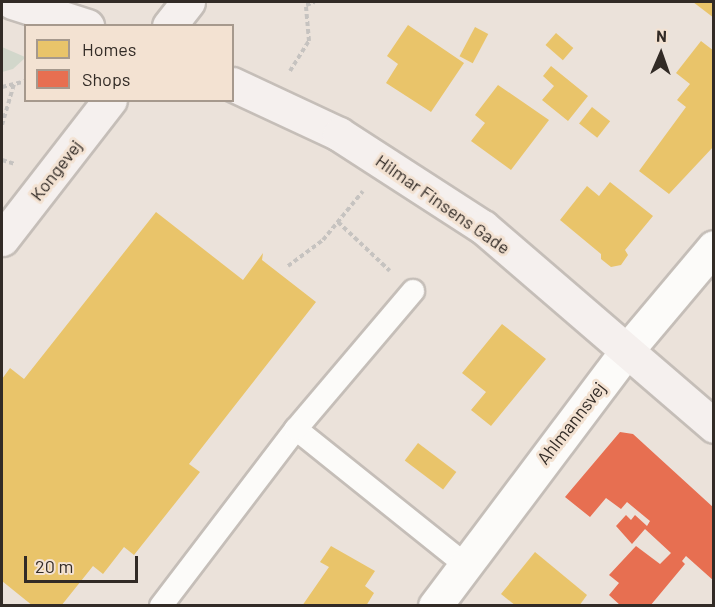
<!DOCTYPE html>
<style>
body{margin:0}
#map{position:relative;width:715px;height:607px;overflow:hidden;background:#ebe2da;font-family:Barlow,sans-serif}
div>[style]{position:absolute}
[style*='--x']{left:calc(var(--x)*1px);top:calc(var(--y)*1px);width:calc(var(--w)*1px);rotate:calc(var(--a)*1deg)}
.green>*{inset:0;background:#d2d7cb}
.homes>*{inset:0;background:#e9c46a;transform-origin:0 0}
.shops>*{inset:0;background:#e76f51}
.path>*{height:4px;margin-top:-2px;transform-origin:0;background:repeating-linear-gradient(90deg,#c6c3c0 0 4.5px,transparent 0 7.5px)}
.roads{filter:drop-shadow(2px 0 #c5beb8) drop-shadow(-2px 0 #c5beb8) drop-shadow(0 2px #c5beb8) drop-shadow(0 -2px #c5beb8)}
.lane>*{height:22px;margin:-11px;padding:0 11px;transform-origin:11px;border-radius:11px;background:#fcfbf9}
.street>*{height:33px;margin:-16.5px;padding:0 16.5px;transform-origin:16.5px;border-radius:16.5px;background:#fcfbf9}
.secondary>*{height:33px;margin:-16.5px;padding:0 16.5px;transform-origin:16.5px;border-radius:16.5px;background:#f5f0ee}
span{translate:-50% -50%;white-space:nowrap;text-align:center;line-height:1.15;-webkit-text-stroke:6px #f3e2d2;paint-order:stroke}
.street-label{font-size:18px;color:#322b26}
.frame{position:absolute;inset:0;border:3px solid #322b26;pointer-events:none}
.legend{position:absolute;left:24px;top:24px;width:210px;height:78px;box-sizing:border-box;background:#f3e2d2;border:2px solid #a6998d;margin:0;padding:8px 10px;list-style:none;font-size:18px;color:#322b26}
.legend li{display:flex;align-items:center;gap:12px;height:30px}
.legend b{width:30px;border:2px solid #a6998d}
.north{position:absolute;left:631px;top:24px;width:60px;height:60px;-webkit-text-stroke:4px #f3e2d2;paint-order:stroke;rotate:2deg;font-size:16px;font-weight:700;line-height:24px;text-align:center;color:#322b26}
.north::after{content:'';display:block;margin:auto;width:21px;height:27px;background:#322b26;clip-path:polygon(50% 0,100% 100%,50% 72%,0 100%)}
.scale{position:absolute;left:24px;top:556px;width:114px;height:27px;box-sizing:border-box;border:3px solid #322b26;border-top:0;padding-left:8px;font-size:18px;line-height:21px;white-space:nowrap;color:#322b26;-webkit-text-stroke:4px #f3e2d2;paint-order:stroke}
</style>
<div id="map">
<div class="green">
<div style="clip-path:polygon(2px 47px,25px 57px,25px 58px,13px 69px,2px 72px)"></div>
</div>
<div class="homes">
<div style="clip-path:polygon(693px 2px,714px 2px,714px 18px)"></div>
<div style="clip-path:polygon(408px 25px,464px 63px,431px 112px,386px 83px,398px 64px,387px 56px)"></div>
<div style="left:475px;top:27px;width:15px;height:33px;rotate:28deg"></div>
<div style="left:556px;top:33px;width:23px;height:16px;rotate:41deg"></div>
<div style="clip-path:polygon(701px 41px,714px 51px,714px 146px,669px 194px,639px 171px,686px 107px,677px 100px,690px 84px,676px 73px)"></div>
<div style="clip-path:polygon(551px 66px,588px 96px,568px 121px,542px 100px,554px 86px,543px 76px)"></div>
<div style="clip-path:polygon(498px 85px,549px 120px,511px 170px,471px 141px,485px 123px,475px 115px)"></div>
<div style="left:592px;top:107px;width:23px;height:21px;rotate:38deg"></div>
<div style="clip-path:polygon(610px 182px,653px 216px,625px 250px,628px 255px,621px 265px,611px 267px,601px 259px,601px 254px,560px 220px,587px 186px,599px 196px)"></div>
<div style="clip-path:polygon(156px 212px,243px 280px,263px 253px,262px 260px,316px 302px,189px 464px,200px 472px,134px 555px,124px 547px,103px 574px,93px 566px,61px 606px,33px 606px,2px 581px,2px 379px,10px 368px,24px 379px)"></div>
<div style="clip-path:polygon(502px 324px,546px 359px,491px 426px,471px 410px,486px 392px,462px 373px)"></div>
<div style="left:418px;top:443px;width:48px;height:22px;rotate:37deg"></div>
<div style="clip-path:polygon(331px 546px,375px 571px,365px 586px,374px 593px,366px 606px,302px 606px,329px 567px,320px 562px)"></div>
<div style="clip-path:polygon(535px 552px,587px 595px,579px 606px,516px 606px,501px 594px)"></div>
</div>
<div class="shops">
<div style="clip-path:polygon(620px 432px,633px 434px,714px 508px,714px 581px,686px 556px,682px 561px,685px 564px,650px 606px,621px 606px,609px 595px,619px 583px,609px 575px,636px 546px,660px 564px,671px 553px,645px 529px,632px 544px,616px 526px,626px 515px,631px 520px,635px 515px,647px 526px,650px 521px,627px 502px,621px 509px,606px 498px,590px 517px,565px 497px)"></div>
</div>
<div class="path">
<div style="--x:290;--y:71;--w:36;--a:-58"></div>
<div style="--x:309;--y:41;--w:36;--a:-95"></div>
<div style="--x:306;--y:5;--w:9;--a:-18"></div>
<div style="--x:2;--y:87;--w:25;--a:-14"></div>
<div style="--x:2;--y:125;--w:43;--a:-73.7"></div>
<div style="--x:2;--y:160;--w:14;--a:17"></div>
<div style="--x:338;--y:222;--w:71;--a:43.3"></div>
<div style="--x:288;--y:266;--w:44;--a:-36.6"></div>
<div style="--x:323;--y:240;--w:63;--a:-50.8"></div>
</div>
<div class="roads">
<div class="lane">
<div style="--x:296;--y:429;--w:214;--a:38.7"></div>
<div style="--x:161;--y:606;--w:223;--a:-52.7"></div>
<div style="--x:296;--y:429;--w:181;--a:-49.7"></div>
</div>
<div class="street">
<div style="--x:435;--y:606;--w:321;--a:-53.1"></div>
<div style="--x:628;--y:349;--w:133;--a:-49.9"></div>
</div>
<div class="secondary">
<div style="--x:12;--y:2;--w:79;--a:17.7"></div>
<div style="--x:169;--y:26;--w:31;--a:-52"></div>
<div style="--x:232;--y:84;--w:118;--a:25"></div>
<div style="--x:339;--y:134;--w:171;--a:32.9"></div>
<div style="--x:483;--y:227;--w:305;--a:40.7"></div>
<div style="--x:2;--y:239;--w:176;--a:-52.2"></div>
</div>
</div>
<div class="street-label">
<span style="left:56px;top:170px;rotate:-52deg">Kongevej</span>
<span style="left:443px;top:204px;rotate:35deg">Hilmar Finsens Gade</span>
<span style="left:571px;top:423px;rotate:-52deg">Ahlmannsvej</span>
</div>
<div class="frame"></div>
<ul class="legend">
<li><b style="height:16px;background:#e9c46a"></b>Homes</li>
<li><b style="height:16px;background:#e76f51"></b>Shops</li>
</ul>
<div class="north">N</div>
<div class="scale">20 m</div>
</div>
